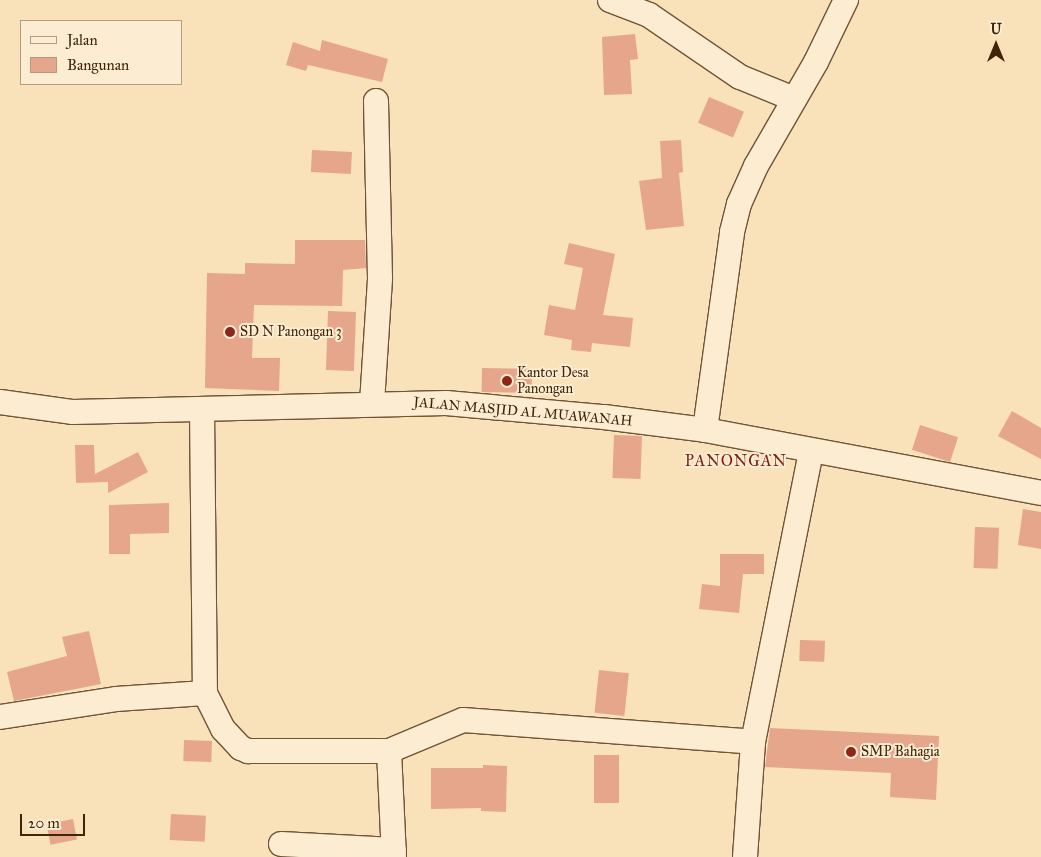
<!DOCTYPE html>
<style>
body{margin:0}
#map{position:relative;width:1041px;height:857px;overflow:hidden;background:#f9e1ba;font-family:"IM FELL Great Primer",serif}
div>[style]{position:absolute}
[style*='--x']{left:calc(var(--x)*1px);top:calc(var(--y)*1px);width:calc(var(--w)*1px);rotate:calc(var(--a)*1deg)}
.building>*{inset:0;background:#e5a68c;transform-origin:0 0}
.roads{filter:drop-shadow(1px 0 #6f5435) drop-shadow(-1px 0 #6f5435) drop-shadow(0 1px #6f5435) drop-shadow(0 -1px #6f5435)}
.minor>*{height:24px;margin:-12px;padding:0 12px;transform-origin:12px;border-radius:12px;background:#fbecd2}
.dots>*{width:14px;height:14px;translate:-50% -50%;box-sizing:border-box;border:2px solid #fbecd2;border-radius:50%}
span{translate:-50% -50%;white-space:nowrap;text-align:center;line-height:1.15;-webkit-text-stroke:4px #fbecd2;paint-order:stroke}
.poi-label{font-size:14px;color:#412509}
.left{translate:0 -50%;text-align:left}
.street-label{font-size:14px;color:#412509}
.quarter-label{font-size:16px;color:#7a1f14;letter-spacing:1px}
.legend{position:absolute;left:20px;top:20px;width:162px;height:65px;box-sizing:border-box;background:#fbecd2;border:1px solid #b19c82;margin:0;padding:6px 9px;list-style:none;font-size:15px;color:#412509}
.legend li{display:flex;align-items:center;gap:10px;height:25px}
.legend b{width:25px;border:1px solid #b19c82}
.north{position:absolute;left:971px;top:20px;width:50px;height:50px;-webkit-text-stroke:4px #fbecd2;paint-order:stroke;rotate:0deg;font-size:14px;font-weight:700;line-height:20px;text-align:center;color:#412509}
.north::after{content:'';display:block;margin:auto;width:18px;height:22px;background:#412509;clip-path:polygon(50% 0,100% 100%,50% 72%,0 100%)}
.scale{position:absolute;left:20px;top:814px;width:65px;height:22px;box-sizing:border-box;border:2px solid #412509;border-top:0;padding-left:6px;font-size:15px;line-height:18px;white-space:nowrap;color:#412509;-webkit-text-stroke:4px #fbecd2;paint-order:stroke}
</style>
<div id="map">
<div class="building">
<div style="clip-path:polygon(635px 34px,638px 59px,630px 60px,632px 94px,604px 95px,602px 37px)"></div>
<div style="clip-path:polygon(322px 40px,388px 59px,382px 82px,308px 65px,306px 71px,286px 65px,293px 42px,320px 51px)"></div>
<div style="left:709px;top:97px;width:38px;height:28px;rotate:23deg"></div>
<div style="clip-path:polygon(681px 140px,683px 172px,679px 173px,684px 226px,646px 230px,639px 181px,662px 178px,660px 141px)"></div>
<div style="left:312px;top:150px;width:40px;height:22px;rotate:3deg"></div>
<div style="clip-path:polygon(295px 240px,365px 240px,366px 268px,343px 270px,342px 306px,254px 305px,252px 358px,280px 358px,279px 391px,205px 388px,207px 273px,245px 274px,245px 263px,295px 264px)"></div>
<div style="clip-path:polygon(569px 243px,615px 254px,603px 315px,633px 318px,630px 347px,592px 343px,591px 352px,571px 350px,572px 340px,544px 335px,549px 305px,575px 310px,583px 268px,564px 264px)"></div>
<div style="left:328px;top:311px;width:28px;height:59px;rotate:2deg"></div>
<div style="left:482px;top:368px;width:50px;height:24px;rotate:1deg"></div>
<div style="clip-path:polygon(1012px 411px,1041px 428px,1041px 459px,998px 436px)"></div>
<div style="left:920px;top:425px;width:40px;height:26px;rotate:18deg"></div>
<div style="left:614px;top:435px;width:28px;height:43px;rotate:2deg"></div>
<div style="clip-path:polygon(75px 445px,94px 445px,95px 474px,138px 452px,148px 472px,108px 493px,108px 482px,76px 483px)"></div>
<div style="clip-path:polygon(169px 503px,169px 533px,130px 534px,130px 554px,109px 554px,109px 505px)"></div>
<div style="clip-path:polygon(1023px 509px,1041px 512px,1041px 549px,1018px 545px)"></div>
<div style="left:975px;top:527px;width:24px;height:41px;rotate:2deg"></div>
<div style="clip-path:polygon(720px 554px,764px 554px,764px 574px,743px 574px,739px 613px,699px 609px,702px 584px,720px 586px)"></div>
<div style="clip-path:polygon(89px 631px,101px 684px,14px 701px,7px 672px,67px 656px,62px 637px)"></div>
<div style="left:800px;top:640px;width:25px;height:21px;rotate:2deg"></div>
<div style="left:599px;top:670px;width:30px;height:43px;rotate:6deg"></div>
<div style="clip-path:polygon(770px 728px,939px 736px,936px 800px,890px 797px,891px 773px,765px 767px)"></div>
<div style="left:184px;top:740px;width:28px;height:21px;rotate:2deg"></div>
<div style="left:594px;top:755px;width:25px;height:48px"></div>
<div style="clip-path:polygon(483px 765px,507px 766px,506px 812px,481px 811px,481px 808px,431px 809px,431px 768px,483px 768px)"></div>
<div style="left:171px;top:814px;width:35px;height:26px;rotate:3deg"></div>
<div style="left:73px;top:819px;width:21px;height:27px;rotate:79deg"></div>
</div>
<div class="roads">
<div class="minor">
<div style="--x:610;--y:0;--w:42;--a:21"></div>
<div style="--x:649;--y:15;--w:110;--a:34.3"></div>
<div style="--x:740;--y:77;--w:58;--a:22.2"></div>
<div style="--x:0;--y:402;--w:74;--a:7.8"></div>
<div style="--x:73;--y:412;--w:373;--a:-1.4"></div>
<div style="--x:446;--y:403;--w:159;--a:5.1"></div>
<div style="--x:604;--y:417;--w:102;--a:7.3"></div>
<div style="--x:705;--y:430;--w:342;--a:10.6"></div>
<div style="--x:372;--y:403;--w:125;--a:-86.3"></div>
<div style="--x:380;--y:278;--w:177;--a:-91.3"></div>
<div style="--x:202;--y:410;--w:283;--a:89.4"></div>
<div style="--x:205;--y:693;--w:40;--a:63.4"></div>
<div style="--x:223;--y:729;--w:26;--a:47"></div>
<div style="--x:241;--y:748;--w:8;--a:23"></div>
<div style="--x:248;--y:751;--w:141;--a:0"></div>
<div style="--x:705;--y:430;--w:200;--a:-82.2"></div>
<div style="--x:732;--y:232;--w:29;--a:-76"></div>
<div style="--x:739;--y:204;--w:42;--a:-65.9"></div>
<div style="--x:756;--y:166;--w:120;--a:-60"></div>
<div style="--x:816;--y:62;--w:69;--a:-64.2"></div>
<div style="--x:0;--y:717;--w:117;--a:-8.8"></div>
<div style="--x:116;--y:699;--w:89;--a:-3.9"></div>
<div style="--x:281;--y:844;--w:113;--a:3"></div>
<div style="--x:394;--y:857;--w:106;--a:-92.7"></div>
<div style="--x:389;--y:751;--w:80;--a:-22.7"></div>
<div style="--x:463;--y:720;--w:291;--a:4.3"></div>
<div style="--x:745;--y:857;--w:115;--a:-86"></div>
<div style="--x:753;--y:742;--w:296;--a:-78.7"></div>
</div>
</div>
<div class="dots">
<div style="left:230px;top:332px;background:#8f2418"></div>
<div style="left:507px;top:381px;background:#8f2418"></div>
<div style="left:851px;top:752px;background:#8f2418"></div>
</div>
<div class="poi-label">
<span class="left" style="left:240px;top:332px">SD N Panongan 3</span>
<span class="left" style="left:517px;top:381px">Kantor Desa<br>Panongan</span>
<span class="left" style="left:861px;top:752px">SMP Bahagia</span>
</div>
<div class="street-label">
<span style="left:523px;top:412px;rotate:5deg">JALAN MASJID AL MUAWANAH</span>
</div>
<div class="quarter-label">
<span style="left:736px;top:461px">PANONGAN</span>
</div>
<ul class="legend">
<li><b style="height:6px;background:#fbecd2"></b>Jalan</li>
<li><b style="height:14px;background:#e5a68c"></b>Bangunan</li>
</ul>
<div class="north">U</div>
<div class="scale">20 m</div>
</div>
